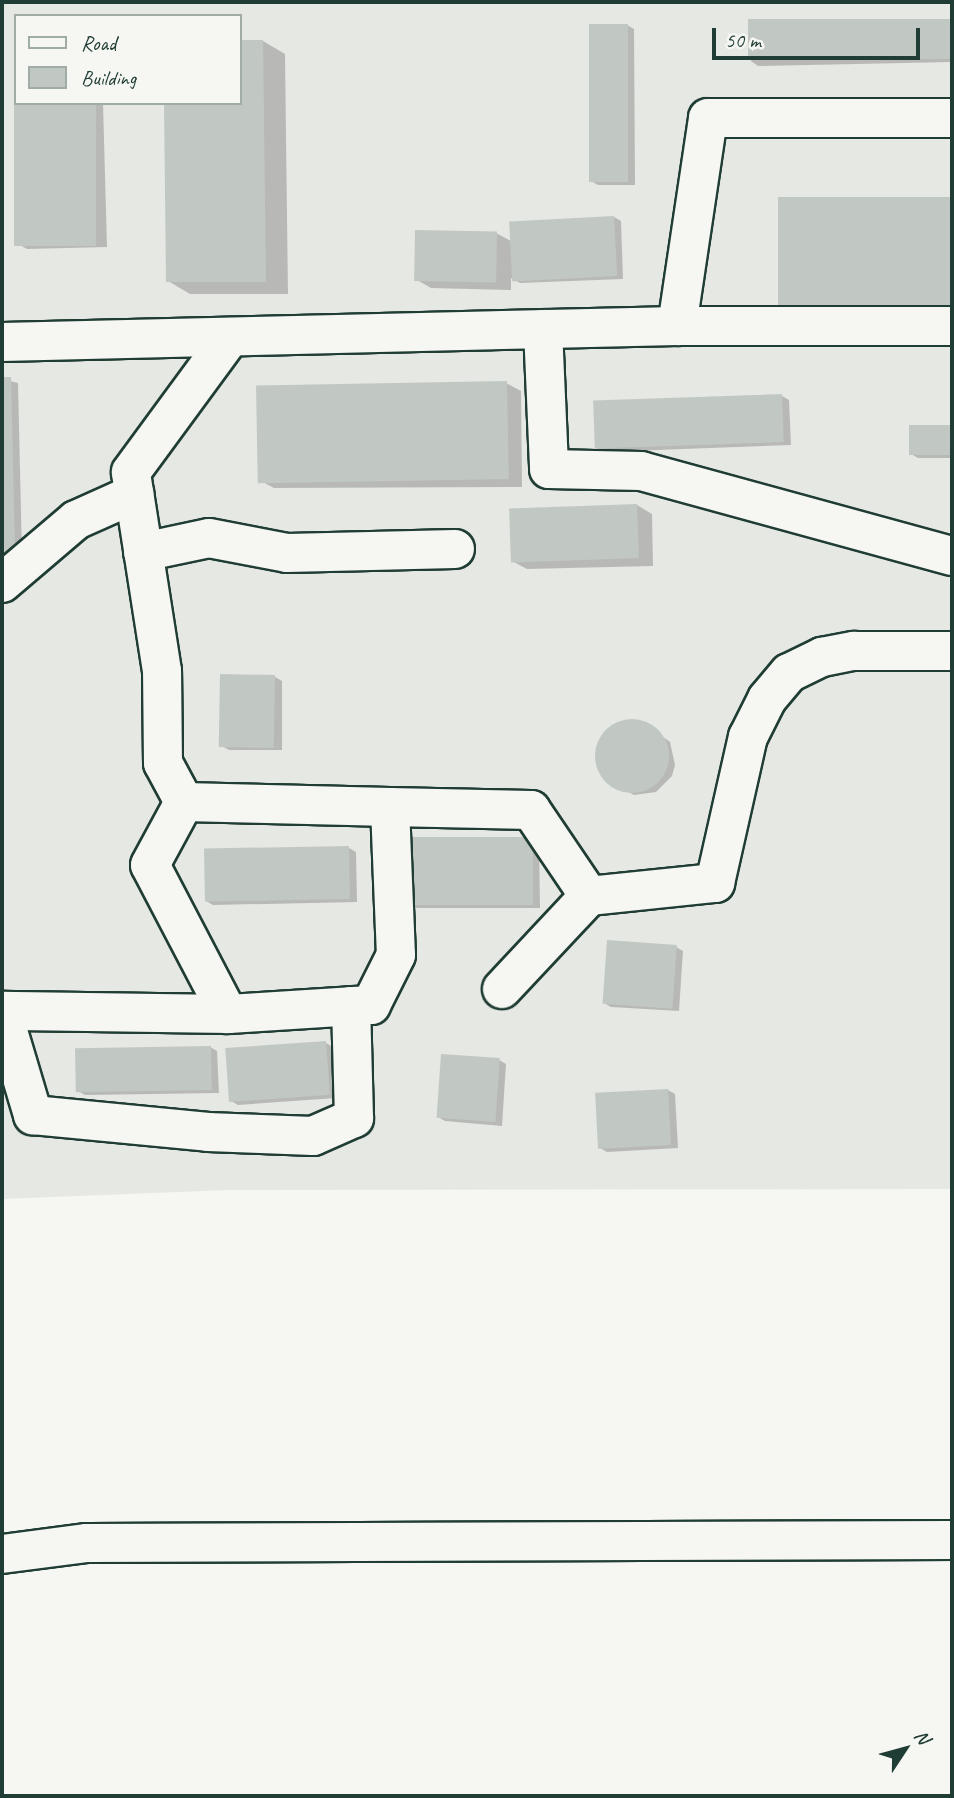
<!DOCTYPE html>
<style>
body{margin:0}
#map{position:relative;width:954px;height:1798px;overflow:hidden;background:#f6f6f2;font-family:Caveat,sans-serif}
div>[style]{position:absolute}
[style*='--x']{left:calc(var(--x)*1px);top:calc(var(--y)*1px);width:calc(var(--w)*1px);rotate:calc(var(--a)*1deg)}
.built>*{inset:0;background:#e6e8e4}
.shadow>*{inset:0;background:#0003}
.building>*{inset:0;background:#c1c8c3;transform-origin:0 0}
.round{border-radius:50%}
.roads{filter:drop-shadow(2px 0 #1f3d34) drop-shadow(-2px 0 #1f3d34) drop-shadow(0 2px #1f3d34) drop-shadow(0 -2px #1f3d34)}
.minor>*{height:38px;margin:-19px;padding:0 19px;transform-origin:19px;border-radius:19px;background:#f6f6f2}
span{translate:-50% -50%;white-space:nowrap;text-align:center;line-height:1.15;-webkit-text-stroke:5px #f6f6f2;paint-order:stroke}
.frame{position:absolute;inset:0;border:4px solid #1f3d34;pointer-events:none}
.legend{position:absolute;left:14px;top:14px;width:228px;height:91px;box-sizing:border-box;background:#f6f6f2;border:2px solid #a0aca6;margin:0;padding:9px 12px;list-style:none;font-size:21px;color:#1f3d34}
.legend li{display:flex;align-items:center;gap:14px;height:35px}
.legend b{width:35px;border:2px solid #a0aca6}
.north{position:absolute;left:870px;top:1714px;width:70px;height:70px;-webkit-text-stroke:5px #f6f6f2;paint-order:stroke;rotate:54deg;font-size:19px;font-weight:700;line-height:28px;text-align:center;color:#1f3d34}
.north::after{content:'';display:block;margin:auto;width:24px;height:32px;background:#1f3d34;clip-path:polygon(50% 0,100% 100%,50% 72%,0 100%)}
.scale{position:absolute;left:712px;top:28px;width:208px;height:32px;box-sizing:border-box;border:4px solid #1f3d34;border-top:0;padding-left:9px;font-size:21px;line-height:24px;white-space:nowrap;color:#1f3d34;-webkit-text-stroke:5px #f6f6f2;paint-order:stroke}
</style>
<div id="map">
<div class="built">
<div style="clip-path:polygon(evenodd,2px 2px,952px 2px,952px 1189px,228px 1190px,2px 1199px,2px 2px,16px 16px,240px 16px,240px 103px,16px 103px,16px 16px)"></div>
</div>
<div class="shadow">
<div style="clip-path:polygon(952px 21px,952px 62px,758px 66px,751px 61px,750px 25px)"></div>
<div style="clip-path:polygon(627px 25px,634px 29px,635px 185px,598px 185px,591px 181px)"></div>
<div style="clip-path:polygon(240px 41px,263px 41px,285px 54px,288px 294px,190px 294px,168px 281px,240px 103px)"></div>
<div style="clip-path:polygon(14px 46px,16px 46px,16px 98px)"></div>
<div style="clip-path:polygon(16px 103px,103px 103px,107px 247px,27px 249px,20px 245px)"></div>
<div style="clip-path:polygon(952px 199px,952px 330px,780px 201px)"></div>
<div style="clip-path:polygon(614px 217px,621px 221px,623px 279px,520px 283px,511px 278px,511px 290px,431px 288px,417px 280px,496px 233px,511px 241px)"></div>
<div style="clip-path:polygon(2px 379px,18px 383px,22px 555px,2px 555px)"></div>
<div style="clip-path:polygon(506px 383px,521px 391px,522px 487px,274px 488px,259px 480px)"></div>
<div style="clip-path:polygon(782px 396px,789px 400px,791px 445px,603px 452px,596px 448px)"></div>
<div style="clip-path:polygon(911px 426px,952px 426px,952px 458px,918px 458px,911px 454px)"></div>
<div style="clip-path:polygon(637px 505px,652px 514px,653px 566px,527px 569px,512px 561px)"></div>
<div style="clip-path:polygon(275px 677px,282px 681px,282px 750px,229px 750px,222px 746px)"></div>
<div style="clip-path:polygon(632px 721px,644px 723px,670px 742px,675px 765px,672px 776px,656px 792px,634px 795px,614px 784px,606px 780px,597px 759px,598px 748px,610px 728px)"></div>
<div style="clip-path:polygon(539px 843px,540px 908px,417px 908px,410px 904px)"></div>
<div style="clip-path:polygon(349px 848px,356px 852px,357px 902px,213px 905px,206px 901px)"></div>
<div style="clip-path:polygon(676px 947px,683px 951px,679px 1011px,611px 1007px,604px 1003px)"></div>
<div style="clip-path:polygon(326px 1043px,333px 1047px,336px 1098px,238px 1105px,231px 1101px)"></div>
<div style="clip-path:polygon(210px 1047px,217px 1051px,219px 1093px,85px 1095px,78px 1091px)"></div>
<div style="clip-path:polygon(499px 1060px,506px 1064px,502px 1126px,445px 1121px,438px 1117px)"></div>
<div style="clip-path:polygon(668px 1090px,675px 1094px,678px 1148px,607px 1152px,600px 1148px)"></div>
</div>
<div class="building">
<div style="left:952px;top:19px;width:40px;height:204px;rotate:90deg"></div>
<div style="left:589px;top:24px;width:39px;height:158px"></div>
<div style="clip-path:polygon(240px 40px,263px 40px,266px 282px,166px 282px,164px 103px,240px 103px)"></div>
<div style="left:14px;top:103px;width:82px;height:143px"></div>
<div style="left:952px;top:197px;width:110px;height:174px;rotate:90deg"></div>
<div style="left:614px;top:216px;width:60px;height:105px;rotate:87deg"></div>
<div style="left:415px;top:230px;width:82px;height:51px;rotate:1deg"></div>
<div style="clip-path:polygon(2px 377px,11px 377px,15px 552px,2px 552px)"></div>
<div style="left:507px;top:381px;width:98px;height:251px;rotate:89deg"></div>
<div style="left:782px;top:394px;width:48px;height:189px;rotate:88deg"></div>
<div style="left:909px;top:425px;width:43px;height:30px"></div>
<div style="left:637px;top:504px;width:54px;height:128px;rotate:88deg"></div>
<div style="left:220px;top:674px;width:55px;height:73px;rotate:1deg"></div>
<div class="round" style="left:595px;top:719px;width:74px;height:74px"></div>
<div style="left:408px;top:837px;width:125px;height:68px"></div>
<div style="left:349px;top:846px;width:53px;height:145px;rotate:89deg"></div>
<div style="left:607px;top:940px;width:70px;height:64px;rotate:4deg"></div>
<div style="left:326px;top:1041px;width:54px;height:101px;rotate:86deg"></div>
<div style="left:211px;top:1046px;width:44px;height:136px;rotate:89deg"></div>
<div style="left:441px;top:1054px;width:59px;height:64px;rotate:4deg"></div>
<div style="left:668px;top:1089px;width:56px;height:73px;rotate:87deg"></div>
</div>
<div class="roads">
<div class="minor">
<div style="--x:677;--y:326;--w:210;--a:-81.5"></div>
<div style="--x:708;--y:118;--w:244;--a:0"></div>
<div style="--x:543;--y:329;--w:140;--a:87.5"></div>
<div style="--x:549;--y:469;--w:92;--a:1.2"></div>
<div style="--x:641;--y:471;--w:322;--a:15.3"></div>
<div style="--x:2;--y:342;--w:675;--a:-1.36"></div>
<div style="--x:677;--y:326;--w:275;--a:0"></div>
<div style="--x:143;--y:552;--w:67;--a:-12"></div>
<div style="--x:209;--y:538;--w:79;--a:10.9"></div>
<div style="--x:287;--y:553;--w:168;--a:-1.4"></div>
<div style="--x:2;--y:583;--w:97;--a:-40.4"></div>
<div style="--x:76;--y:520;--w:64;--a:-24.1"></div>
<div style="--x:184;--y:802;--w:44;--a:-118.3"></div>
<div style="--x:163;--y:763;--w:92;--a:-90.6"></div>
<div style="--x:162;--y:671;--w:201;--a:-98.9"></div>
<div style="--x:131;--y:472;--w:167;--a:-53.7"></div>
<div style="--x:390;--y:807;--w:148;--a:87.7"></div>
<div style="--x:396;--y:955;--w:56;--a:116.6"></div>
<div style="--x:371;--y:1005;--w:143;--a:176.4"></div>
<div style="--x:228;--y:1014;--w:168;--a:-117.6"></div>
<div style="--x:150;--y:865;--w:72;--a:-61.6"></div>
<div style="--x:184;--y:802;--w:206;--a:1.4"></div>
<div style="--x:390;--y:807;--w:141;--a:1.2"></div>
<div style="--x:531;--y:810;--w:104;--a:56"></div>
<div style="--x:589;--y:896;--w:127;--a:-5.9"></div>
<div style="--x:715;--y:883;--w:150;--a:-77.3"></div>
<div style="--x:748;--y:737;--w:42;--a:-63.4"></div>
<div style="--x:767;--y:699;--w:34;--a:-50"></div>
<div style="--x:789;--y:673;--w:37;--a:-26"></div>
<div style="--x:822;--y:657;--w:33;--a:-11"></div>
<div style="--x:854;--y:651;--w:98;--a:0"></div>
<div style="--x:502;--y:989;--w:127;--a:-46.9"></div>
<div style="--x:228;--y:1014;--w:226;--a:-179.2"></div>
<div style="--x:2;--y:1011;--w:109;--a:73.4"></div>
<div style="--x:33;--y:1115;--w:176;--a:5.5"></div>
<div style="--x:208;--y:1132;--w:105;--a:2.2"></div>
<div style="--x:313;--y:1136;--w:45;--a:-23.7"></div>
<div style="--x:354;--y:1118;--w:112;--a:-91.5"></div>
<div style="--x:2;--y:1554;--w:86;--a:-7.4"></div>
<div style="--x:87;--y:1543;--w:865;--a:-0.2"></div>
</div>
</div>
<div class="frame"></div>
<ul class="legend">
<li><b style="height:9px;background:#f6f6f2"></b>Road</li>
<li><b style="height:19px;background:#c1c8c3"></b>Building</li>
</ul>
<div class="north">N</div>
<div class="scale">50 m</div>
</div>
